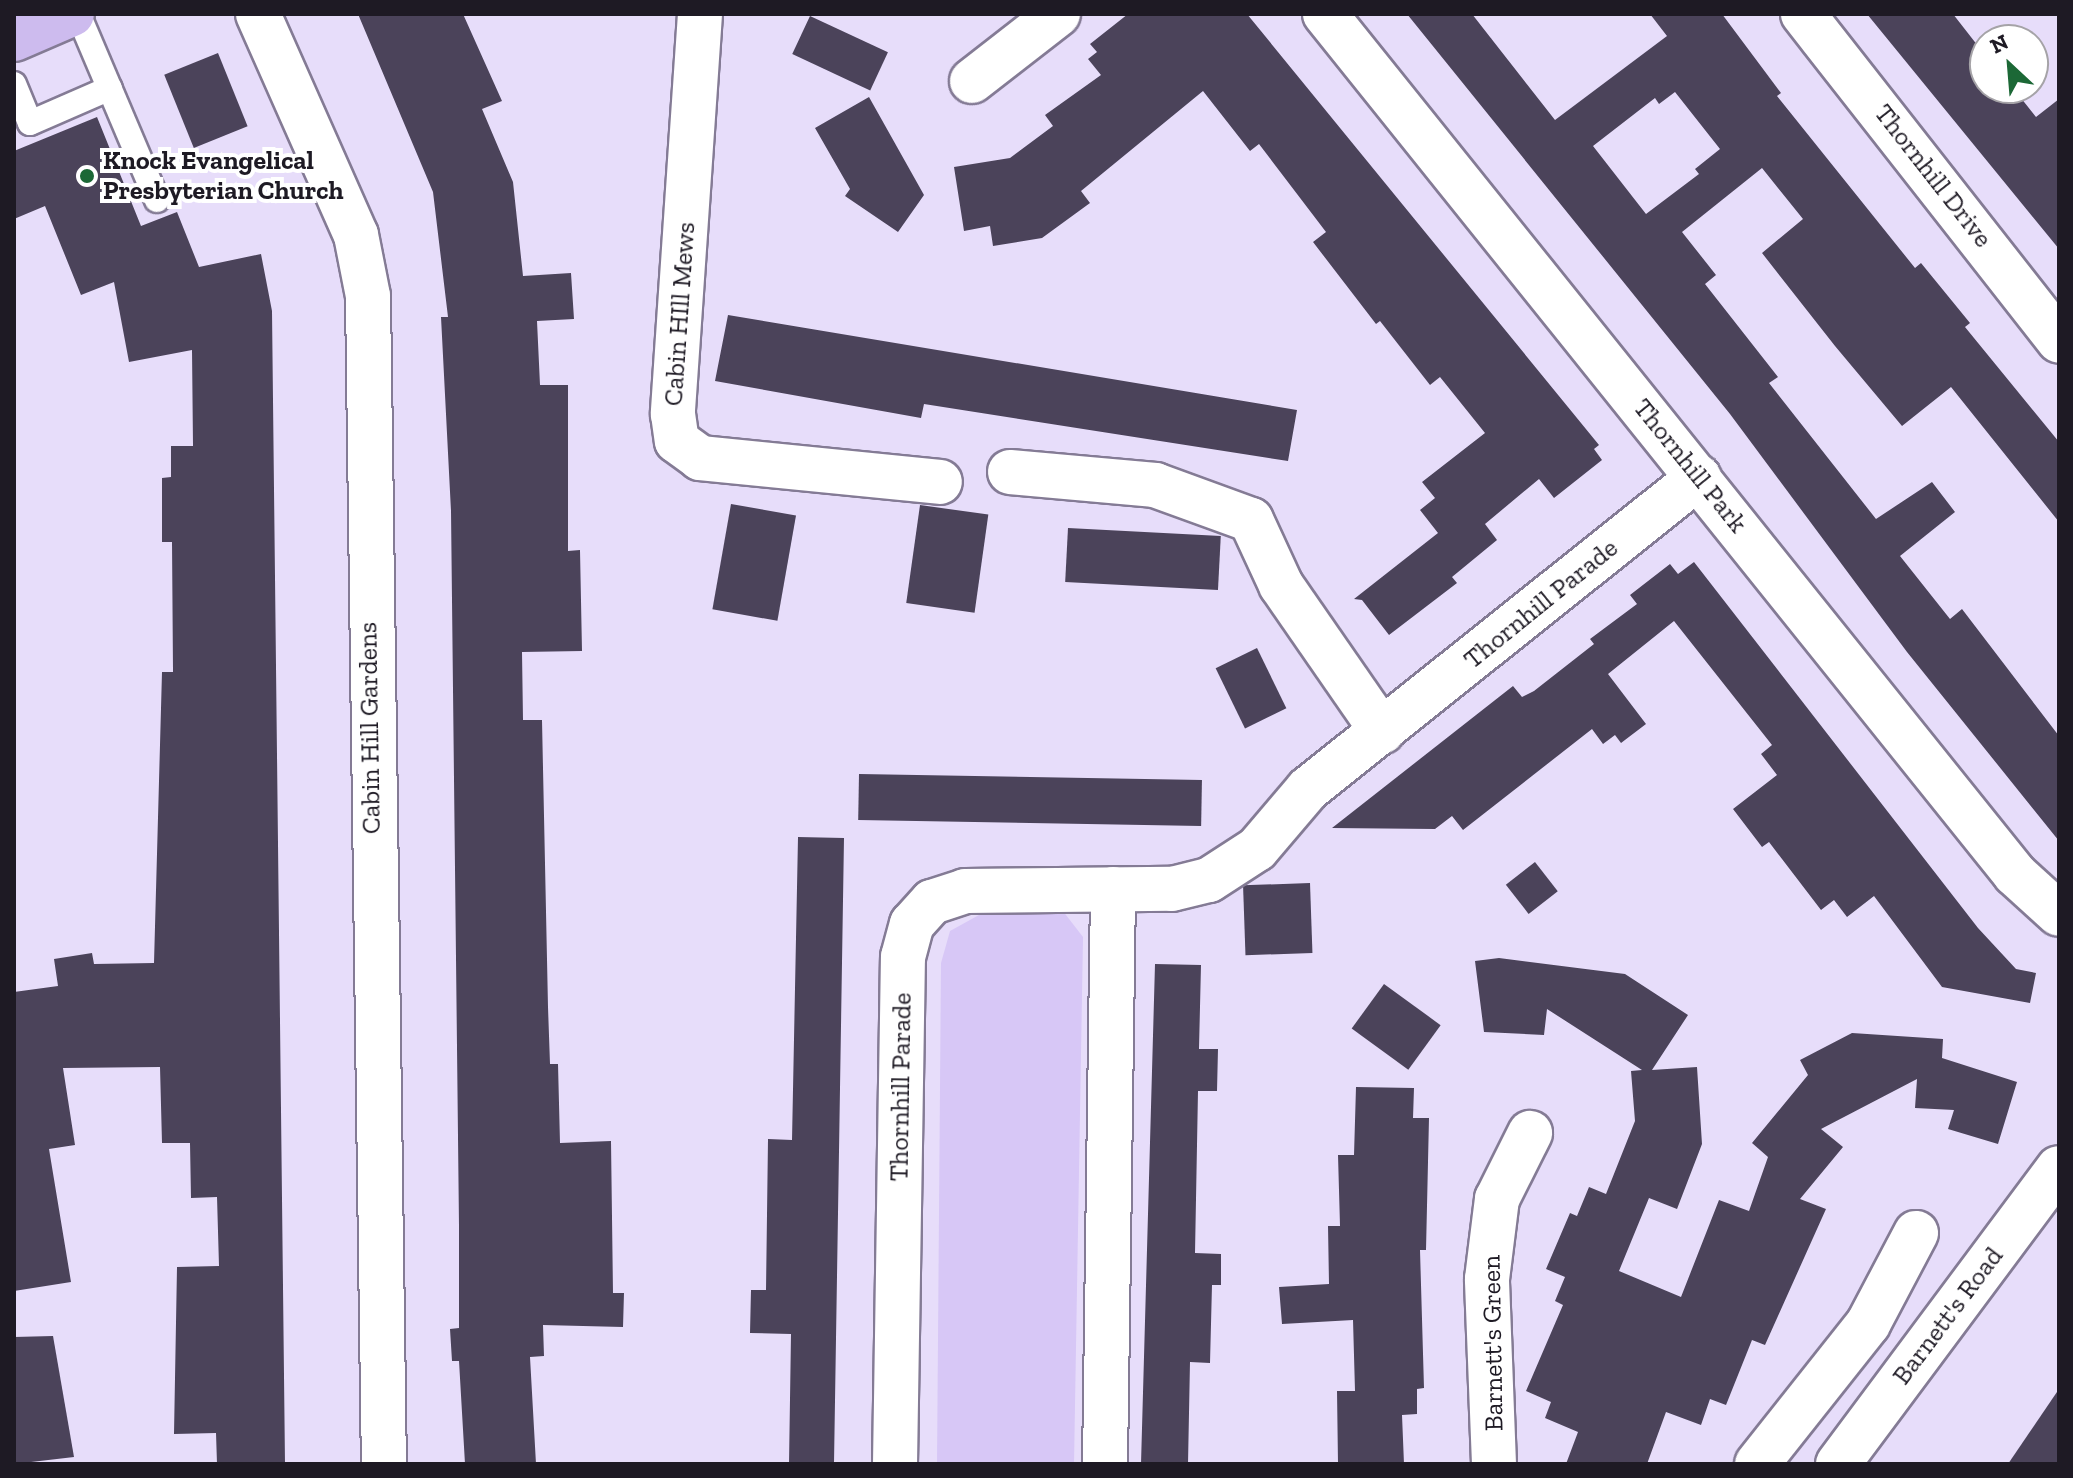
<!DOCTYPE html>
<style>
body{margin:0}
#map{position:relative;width:2073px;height:1478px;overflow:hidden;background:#e7ddfa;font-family:"Zilla Slab",serif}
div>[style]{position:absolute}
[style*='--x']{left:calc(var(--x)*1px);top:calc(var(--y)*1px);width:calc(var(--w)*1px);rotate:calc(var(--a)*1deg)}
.green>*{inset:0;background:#d7c7f6}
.building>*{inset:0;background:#4b435a;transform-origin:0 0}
.roads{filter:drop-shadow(2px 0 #847b95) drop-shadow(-2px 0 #847b95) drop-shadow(0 2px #847b95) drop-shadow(0 -2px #847b95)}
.lane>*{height:24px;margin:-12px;padding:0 12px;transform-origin:12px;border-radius:12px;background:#fff}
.street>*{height:44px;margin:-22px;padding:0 22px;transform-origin:22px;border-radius:22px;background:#fff}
.highway>*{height:44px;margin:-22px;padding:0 22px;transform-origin:22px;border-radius:22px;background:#cdbbee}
.dots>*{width:22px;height:22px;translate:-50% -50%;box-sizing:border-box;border:4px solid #fff;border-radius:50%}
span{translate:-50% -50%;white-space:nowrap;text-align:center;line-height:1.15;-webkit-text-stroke:8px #fff;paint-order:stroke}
.poi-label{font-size:26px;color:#1e1a24;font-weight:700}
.left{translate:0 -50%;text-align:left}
.street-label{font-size:26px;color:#1e1a24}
.frame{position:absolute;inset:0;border:16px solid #1e1a24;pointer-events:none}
.north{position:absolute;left:1969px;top:24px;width:80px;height:80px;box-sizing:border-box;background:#fff;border:2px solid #a5a3a7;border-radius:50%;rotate:334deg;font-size:22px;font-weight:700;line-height:32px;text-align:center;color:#1e1a24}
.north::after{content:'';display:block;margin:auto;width:28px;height:36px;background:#1c6836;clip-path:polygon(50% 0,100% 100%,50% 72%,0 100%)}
</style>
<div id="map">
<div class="green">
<div style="clip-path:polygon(1059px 906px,1083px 937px,1074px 1464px,937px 1464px,941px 963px,950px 931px,979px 915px)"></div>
</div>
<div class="building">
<div style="clip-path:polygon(358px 14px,463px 14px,502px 101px,482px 109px,513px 182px,523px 276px,571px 273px,574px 319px,537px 321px,540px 385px,568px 385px,568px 551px,580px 550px,582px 651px,522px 652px,523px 720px,542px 720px,548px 1007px,550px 1064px,558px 1064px,560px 1143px,611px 1141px,613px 1293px,624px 1293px,623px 1327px,543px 1325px,544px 1356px,530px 1357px,536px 1464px,465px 1464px,459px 1361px,452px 1361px,450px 1329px,459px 1328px,459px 1226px,451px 511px,441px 317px,448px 317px,433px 192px)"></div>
<div style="clip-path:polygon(1128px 14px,1247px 14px,1599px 445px,1594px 449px,1602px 460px,1554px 498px,1539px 479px,1485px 524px,1497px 540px,1452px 577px,1457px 583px,1389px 635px,1362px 600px,1354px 599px,1438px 533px,1420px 510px,1435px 498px,1422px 482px,1485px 433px,1440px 377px,1430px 385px,1380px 321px,1376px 324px,1313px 242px,1326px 232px,1259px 144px,1250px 151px,1203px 91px,1081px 191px,1090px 203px,1042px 238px,993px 246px,990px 226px,964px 231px,954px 167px,1010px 158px,1053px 126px,1045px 115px,1101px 75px,1088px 59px,1097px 52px,1090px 44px)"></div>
<div style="clip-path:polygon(evenodd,1407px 14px,1472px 14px,1555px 120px,1667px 36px,1650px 14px,1722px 14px,1781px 93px,1777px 96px,1915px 268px,1921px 263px,1970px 323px,1965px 327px,2059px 442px,2059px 522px,1951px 387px,1902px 426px,1835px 346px,1762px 253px,1803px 219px,1762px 168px,1682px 232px,1716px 275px,1705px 284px,1778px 377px,1769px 383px,1876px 519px,1932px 482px,1955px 512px,1900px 556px,1950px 619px,1962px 609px,2059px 736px,2059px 841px,1907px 652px,1730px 414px,1407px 14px,1675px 92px,1720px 149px,1695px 169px,1699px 174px,1646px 214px,1593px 146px,1655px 98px,1659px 104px,1675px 92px)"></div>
<div style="clip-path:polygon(1867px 14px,1953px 14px,1985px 55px,1985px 88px,2013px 88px,2036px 117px,2059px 99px,2059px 249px)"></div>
<div style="left:810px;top:16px;width:86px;height:42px;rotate:25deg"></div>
<div style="left:218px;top:53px;width:79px;height:58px;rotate:68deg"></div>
<div style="clip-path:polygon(869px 97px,924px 195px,898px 232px,845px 196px,850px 189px,815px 128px)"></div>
<div style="clip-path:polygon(97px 117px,141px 226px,177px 212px,199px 267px,261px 254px,272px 311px,285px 1464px,217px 1464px,216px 1433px,174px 1434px,177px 1267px,219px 1266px,217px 1197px,191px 1198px,190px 1143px,162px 1143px,160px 1067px,63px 1068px,75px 1145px,49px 1149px,71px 1282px,14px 1291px,14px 992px,58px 986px,54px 959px,92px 953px,94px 964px,154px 963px,162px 672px,173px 672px,172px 542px,162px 542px,162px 478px,171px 477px,171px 446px,193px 446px,192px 350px,129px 362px,114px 282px,81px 295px,45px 206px,14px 219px,14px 151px)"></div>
<div style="clip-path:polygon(728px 315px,1297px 410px,1288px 461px,924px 404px,921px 418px,715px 381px)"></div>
<div style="left:731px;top:504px;width:66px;height:107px;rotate:10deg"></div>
<div style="left:920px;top:505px;width:69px;height:99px;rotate:8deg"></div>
<div style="left:1068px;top:528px;width:153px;height:54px;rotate:3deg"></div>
<div style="clip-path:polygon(1694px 562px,1978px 928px,2016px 969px,2036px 973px,2030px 1003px,1942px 987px,1874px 896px,1847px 917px,1834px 900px,1821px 910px,1769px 842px,1762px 847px,1733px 809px,1777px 775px,1761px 754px,1772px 745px,1674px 621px,1608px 674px,1646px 724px,1621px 743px,1615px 735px,1603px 744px,1592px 729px,1463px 830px,1452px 816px,1435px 829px,1332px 828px,1513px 686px,1522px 697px,1534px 691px,1594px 644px,1590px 639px,1637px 604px,1630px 595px,1670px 564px,1678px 574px)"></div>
<div style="left:1257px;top:648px;width:67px;height:46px;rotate:64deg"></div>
<div style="left:859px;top:774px;width:343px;height:46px;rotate:1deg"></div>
<div style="clip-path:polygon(798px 837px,844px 838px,834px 1464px,789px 1464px,791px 1334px,750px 1333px,751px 1290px,766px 1290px,768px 1139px,792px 1140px)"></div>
<div style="left:1535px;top:862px;width:37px;height:37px;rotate:52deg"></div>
<div style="left:1310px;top:883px;width:70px;height:67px;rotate:88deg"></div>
<div style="clip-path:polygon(1499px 958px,1625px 974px,1688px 1015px,1652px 1070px,1697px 1067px,1702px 1144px,1677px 1209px,1649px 1198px,1619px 1271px,1681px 1297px,1719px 1200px,1749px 1211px,1768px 1157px,1752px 1143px,1808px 1075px,1800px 1060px,1852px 1033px,1943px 1039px,1942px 1058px,2017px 1082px,1998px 1144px,1948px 1129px,1954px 1110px,1915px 1108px,1917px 1079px,1821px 1129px,1843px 1147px,1800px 1199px,1826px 1209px,1765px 1345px,1752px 1340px,1726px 1405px,1710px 1399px,1701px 1425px,1666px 1412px,1647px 1464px,1566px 1464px,1578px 1432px,1545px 1418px,1551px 1402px,1526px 1391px,1563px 1305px,1555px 1301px,1565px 1277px,1546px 1269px,1570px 1213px,1577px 1216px,1589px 1187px,1606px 1194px,1635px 1121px,1631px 1071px,1642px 1070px,1547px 1009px,1544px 1035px,1484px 1032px,1475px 961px)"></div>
<div style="clip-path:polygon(1155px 964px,1201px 965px,1199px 1049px,1218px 1049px,1217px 1091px,1198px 1091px,1195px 1253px,1221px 1254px,1221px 1285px,1212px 1285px,1210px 1363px,1190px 1362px,1188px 1464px,1141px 1464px)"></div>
<div style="left:1384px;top:984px;width:70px;height:55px;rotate:36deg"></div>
<div style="clip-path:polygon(1356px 1087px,1414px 1088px,1413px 1118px,1429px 1118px,1426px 1250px,1420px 1250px,1424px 1388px,1417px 1389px,1417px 1414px,1402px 1415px,1404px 1464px,1338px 1464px,1337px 1391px,1355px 1391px,1353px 1320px,1282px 1324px,1279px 1287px,1329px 1284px,1328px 1226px,1340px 1226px,1338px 1155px,1354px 1155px)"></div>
<div style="clip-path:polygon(53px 1336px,74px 1457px,14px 1464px,14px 1337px)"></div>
<div style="clip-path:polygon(2059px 1389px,2059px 1464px,2008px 1464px)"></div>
</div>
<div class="roads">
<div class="lane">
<div style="--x:78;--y:14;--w:202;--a:67"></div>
<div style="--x:14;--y:84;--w:42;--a:67.7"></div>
<div style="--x:30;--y:123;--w:87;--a:-23.6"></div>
</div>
<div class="street">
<div style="--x:258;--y:14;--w:242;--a:66.1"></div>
<div style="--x:356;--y:235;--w:62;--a:78.9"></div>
<div style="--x:368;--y:296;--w:1168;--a:89.22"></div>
<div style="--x:700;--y:14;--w:401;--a:93.9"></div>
<div style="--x:673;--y:414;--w:27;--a:82"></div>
<div style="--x:677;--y:441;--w:29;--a:36"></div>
<div style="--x:700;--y:458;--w:241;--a:5.7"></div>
<div style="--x:1325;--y:14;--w:1103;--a:51.26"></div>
<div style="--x:2015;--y:874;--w:59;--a:42.3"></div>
<div style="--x:1803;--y:14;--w:415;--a:51.9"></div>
<div style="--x:972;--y:81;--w:109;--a:-37.9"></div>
<div style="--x:1010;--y:472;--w:146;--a:5.1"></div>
<div style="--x:1155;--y:485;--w:102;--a:20"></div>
<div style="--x:1251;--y:520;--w:72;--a:65.2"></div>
<div style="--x:1281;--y:585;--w:178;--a:55.3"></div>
<div style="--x:895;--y:1464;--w:507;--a:-89.1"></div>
<div style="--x:903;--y:957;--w:34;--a:-75"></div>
<div style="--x:912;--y:924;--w:30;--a:-48"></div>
<div style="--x:932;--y:902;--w:35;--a:-18"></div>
<div style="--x:965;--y:891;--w:207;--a:-0.6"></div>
<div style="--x:1172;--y:889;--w:38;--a:-14"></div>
<div style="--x:1209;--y:880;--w:57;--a:-32.9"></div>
<div style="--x:1257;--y:849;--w:79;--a:-49.6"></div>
<div style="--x:1308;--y:789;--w:500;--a:-38.59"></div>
<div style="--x:1105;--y:1464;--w:575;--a:-89.2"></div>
<div style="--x:1494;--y:1464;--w:185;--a:-92.2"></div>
<div style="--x:1487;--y:1279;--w:81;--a:-82.9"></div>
<div style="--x:1497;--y:1199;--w:74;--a:-63.4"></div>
<div style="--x:1757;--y:1464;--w:179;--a:-51.6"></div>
<div style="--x:1868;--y:1324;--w:103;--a:-62.2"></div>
<div style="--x:1838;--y:1464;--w:369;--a:-53.3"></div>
</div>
<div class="highway">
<div style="--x:14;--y:39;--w:63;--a:-23.3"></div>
</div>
</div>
<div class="dots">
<div style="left:87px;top:176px;background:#1c6836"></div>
</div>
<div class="poi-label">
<span class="left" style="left:103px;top:176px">Knock Evangelical<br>Presbyterian Church</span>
</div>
<div class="street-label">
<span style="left:1933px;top:176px;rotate:52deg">Thornhill Drive</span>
<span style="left:680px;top:314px;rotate:-86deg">Cabin HIll Mews</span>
<span style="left:1690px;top:466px;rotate:51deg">Thornhill Park</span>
<span style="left:1541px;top:604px;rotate:-39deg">Thornhill Parade</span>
<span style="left:370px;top:728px;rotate:-91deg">Cabin Hill Gardens</span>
<span style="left:901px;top:1087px;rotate:-89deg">Thornhill Parade</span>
<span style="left:1948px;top:1316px;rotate:-53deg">Barnett's Road</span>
<span style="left:1493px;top:1343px;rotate:-91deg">Barnett's Green</span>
</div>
<div class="frame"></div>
<div class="north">N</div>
</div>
